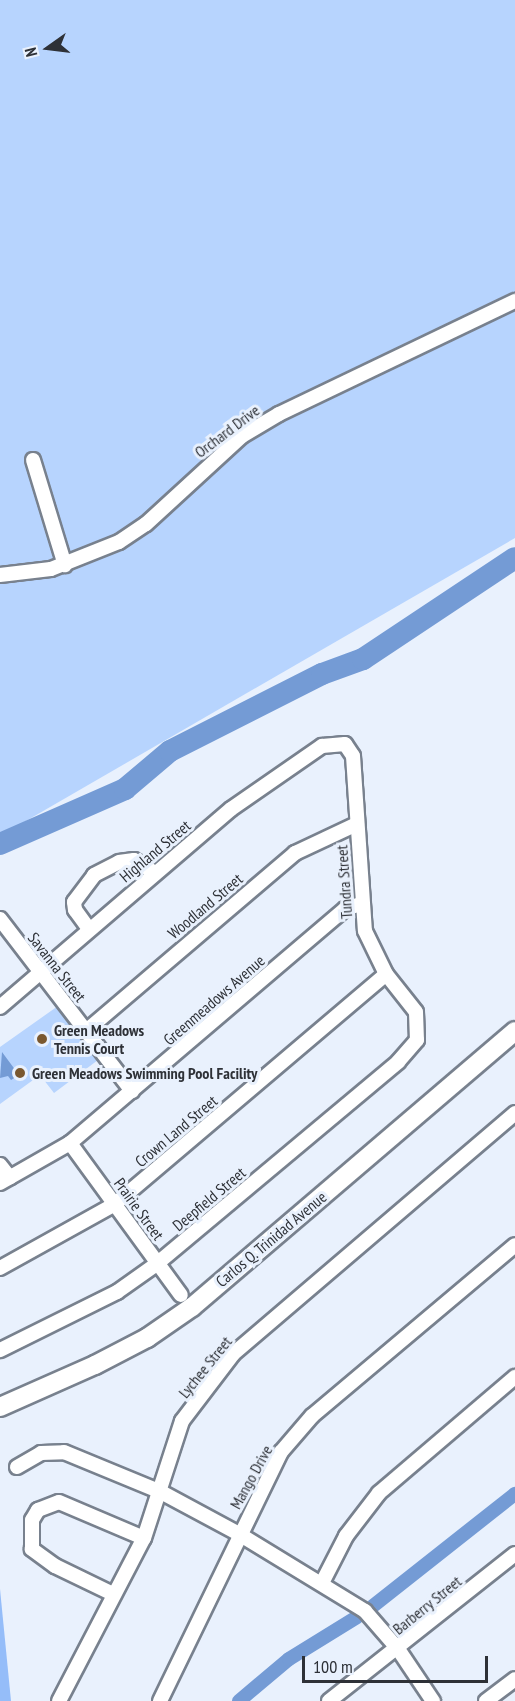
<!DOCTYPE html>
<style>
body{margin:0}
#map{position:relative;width:515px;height:1701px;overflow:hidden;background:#e9f1fd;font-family:"PT Sans Narrow",sans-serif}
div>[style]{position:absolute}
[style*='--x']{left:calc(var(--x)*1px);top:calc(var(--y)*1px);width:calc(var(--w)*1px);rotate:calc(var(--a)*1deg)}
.green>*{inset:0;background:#b7d4fe}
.forest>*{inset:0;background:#95bdf9}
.water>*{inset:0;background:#749bd5}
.canal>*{height:14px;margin:-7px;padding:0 7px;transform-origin:7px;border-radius:7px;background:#749bd5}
.river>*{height:22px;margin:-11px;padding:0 11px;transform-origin:11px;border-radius:11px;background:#749bd5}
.roads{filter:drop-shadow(2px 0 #78818e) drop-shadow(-2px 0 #78818e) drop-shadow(0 2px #78818e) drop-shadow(0 -2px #78818e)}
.minor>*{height:14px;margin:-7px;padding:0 7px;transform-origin:7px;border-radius:7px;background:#fff}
.major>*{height:18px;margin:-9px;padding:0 9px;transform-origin:9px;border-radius:9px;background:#fff}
.dots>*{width:16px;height:16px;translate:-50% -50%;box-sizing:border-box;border:3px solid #e9f1fd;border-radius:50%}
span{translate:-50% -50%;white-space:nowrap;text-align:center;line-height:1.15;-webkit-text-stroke:6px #e9f1fd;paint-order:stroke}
.street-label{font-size:16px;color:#2e3137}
.poi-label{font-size:16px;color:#2e3137;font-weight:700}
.left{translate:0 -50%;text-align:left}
.north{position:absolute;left:18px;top:18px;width:60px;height:60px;-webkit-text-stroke:4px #e9f1fd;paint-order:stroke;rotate:256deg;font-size:16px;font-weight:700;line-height:24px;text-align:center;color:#2e3137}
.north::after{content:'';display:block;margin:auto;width:21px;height:27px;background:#2e3137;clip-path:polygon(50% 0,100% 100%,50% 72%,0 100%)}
.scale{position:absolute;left:302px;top:1656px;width:186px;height:27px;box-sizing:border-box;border:3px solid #2e3137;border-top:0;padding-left:8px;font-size:18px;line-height:21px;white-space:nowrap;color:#2e3137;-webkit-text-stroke:4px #e9f1fd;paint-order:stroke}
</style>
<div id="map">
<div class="green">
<div style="clip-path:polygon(0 0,515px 0,515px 538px,0 836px)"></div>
<div style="clip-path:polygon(58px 1006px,98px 1060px,54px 1093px,40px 1075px,0 1104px,0 1047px)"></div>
</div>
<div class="forest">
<div style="clip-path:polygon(0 1589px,11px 1701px,0 1701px)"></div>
</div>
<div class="water">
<div style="clip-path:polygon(2px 1052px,19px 1075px,11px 1080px,8px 1076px,0 1078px)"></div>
</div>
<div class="canal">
<div style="--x:373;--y:1606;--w:181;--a:-38.3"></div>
<div style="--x:239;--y:1701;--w:65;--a:-40"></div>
<div style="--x:289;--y:1659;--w:80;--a:-31.7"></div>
</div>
<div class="river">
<div style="--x:0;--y:844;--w:137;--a:-23.7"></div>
<div style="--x:125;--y:789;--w:59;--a:-40.2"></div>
<div style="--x:170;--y:751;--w:170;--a:-26.9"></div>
<div style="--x:322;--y:674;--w:44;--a:-20.1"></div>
<div style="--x:363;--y:659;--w:182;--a:-33.6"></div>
</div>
<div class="roads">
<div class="minor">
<div style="--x:33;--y:460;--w:110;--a:73.1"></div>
<div style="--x:0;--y:575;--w:51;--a:-6.7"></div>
<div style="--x:51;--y:569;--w:73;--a:-21.7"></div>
<div style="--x:119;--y:542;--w:32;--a:-34"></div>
<div style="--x:146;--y:524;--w:130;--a:-42.5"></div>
<div style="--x:242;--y:436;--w:43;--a:-30.7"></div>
<div style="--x:279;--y:414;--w:262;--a:-25.6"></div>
<div style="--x:0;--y:919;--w:217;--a:52.5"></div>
<div style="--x:89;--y:929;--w:24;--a:-126"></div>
<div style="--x:75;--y:910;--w:8;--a:-97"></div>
<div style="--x:74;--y:902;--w:34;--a:-53"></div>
<div style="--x:94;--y:875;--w:28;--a:-27"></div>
<div style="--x:119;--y:862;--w:15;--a:-8"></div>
<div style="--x:134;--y:860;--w:25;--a:32"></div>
<div style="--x:0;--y:1007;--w:304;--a:-40.6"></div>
<div style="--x:231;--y:809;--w:111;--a:-34.7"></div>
<div style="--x:322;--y:746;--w:23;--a:-5"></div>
<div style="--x:345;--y:744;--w:14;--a:56"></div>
<div style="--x:353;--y:756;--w:175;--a:86.1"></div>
<div style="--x:365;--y:931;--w:48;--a:64"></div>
<div style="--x:386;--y:974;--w:48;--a:51.7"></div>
<div style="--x:416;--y:1012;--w:28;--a:88"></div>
<div style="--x:417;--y:1040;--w:29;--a:131"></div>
<div style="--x:398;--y:1062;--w:313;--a:140.1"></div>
<div style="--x:158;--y:1263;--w:50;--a:144.7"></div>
<div style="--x:117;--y:1292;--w:131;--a:153.6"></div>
<div style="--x:86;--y:1031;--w:275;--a:-40.4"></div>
<div style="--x:295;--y:853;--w:68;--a:-25.1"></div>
<div style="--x:70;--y:1143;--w:188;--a:53.9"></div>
<div style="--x:0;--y:1165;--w:16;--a:52"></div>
<div style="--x:0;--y:1183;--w:81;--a:-29.7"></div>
<div style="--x:70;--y:1143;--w:361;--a:-40.4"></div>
<div style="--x:345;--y:909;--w:16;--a:-18"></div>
<div style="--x:0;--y:1268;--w:132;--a:-29.1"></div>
<div style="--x:115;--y:1204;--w:355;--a:-40.3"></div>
<div style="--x:17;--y:1467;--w:28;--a:-30"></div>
<div style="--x:41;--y:1453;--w:23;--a:-2"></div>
<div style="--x:64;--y:1452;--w:105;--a:22.4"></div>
<div style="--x:161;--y:1492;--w:89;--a:28.3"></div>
<div style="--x:239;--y:1534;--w:148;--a:31.4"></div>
<div style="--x:365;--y:1611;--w:50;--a:49"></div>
<div style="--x:398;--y:1649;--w:63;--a:56.1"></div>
<div style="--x:322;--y:1583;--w:53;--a:-62.9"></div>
<div style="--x:346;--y:1536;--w:54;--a:-52.5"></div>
<div style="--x:379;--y:1493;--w:179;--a:-40.5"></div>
<div style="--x:113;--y:1594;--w:64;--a:-154.2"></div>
<div style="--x:55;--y:1566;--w:29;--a:-144"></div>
<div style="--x:32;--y:1549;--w:29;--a:-90"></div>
<div style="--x:32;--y:1520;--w:12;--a:-59"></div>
<div style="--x:38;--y:1510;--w:22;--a:-21"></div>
<div style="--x:59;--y:1502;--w:92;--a:23"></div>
<div style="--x:59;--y:1701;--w:184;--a:-62.5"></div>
<div style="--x:144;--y:1538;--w:123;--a:-72"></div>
<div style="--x:182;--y:1421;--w:84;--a:-52.7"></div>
<div style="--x:233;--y:1354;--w:371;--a:-40.5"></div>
<div style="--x:160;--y:1701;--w:277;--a:-64.1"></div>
<div style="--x:281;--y:1452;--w:48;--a:-49.3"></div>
<div style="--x:312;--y:1416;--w:265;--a:-40.1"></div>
<div style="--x:329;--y:1701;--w:237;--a:-38.3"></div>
<div style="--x:486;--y:1701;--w:36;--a:-37"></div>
</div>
<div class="major">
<div style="--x:0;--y:1407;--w:104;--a:-23.9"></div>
<div style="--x:95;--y:1365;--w:59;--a:-27.4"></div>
<div style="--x:147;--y:1338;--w:55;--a:-34.6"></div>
<div style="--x:192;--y:1307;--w:425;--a:-40.5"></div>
</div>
</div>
<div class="dots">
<div style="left:42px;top:1039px;background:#7a582f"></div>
<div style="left:20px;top:1073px;background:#7a582f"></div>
</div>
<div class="street-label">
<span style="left:227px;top:431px;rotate:-37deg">Orchard Drive</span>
<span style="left:155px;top:851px;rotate:-40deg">Highland Street</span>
<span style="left:344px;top:882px;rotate:-94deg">Tundra Street</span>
<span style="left:205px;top:906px;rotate:-40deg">Woodland Street</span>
<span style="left:57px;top:967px;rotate:52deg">Savanna Street</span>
<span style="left:214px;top:1000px;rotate:-41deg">Greenmeadows Avenue</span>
<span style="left:176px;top:1131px;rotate:-40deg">Crown Land Street</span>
<span style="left:209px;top:1199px;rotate:-40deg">Deepfield Street</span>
<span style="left:139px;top:1209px;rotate:54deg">Prairie Street</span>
<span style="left:271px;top:1239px;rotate:-40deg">Carlos Q. Trinidad Avenue</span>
<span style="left:205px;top:1367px;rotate:-51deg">Lychee Street</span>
<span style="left:251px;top:1477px;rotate:-61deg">Mango Drive</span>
<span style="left:427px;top:1605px;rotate:-39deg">Barberry Street</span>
</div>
<div class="poi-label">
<span class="left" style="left:54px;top:1039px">Green Meadows<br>Tennis Court</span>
<span class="left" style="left:32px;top:1073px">Green Meadows Swimming Pool Facility</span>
</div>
<div class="north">N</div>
<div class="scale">100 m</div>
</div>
